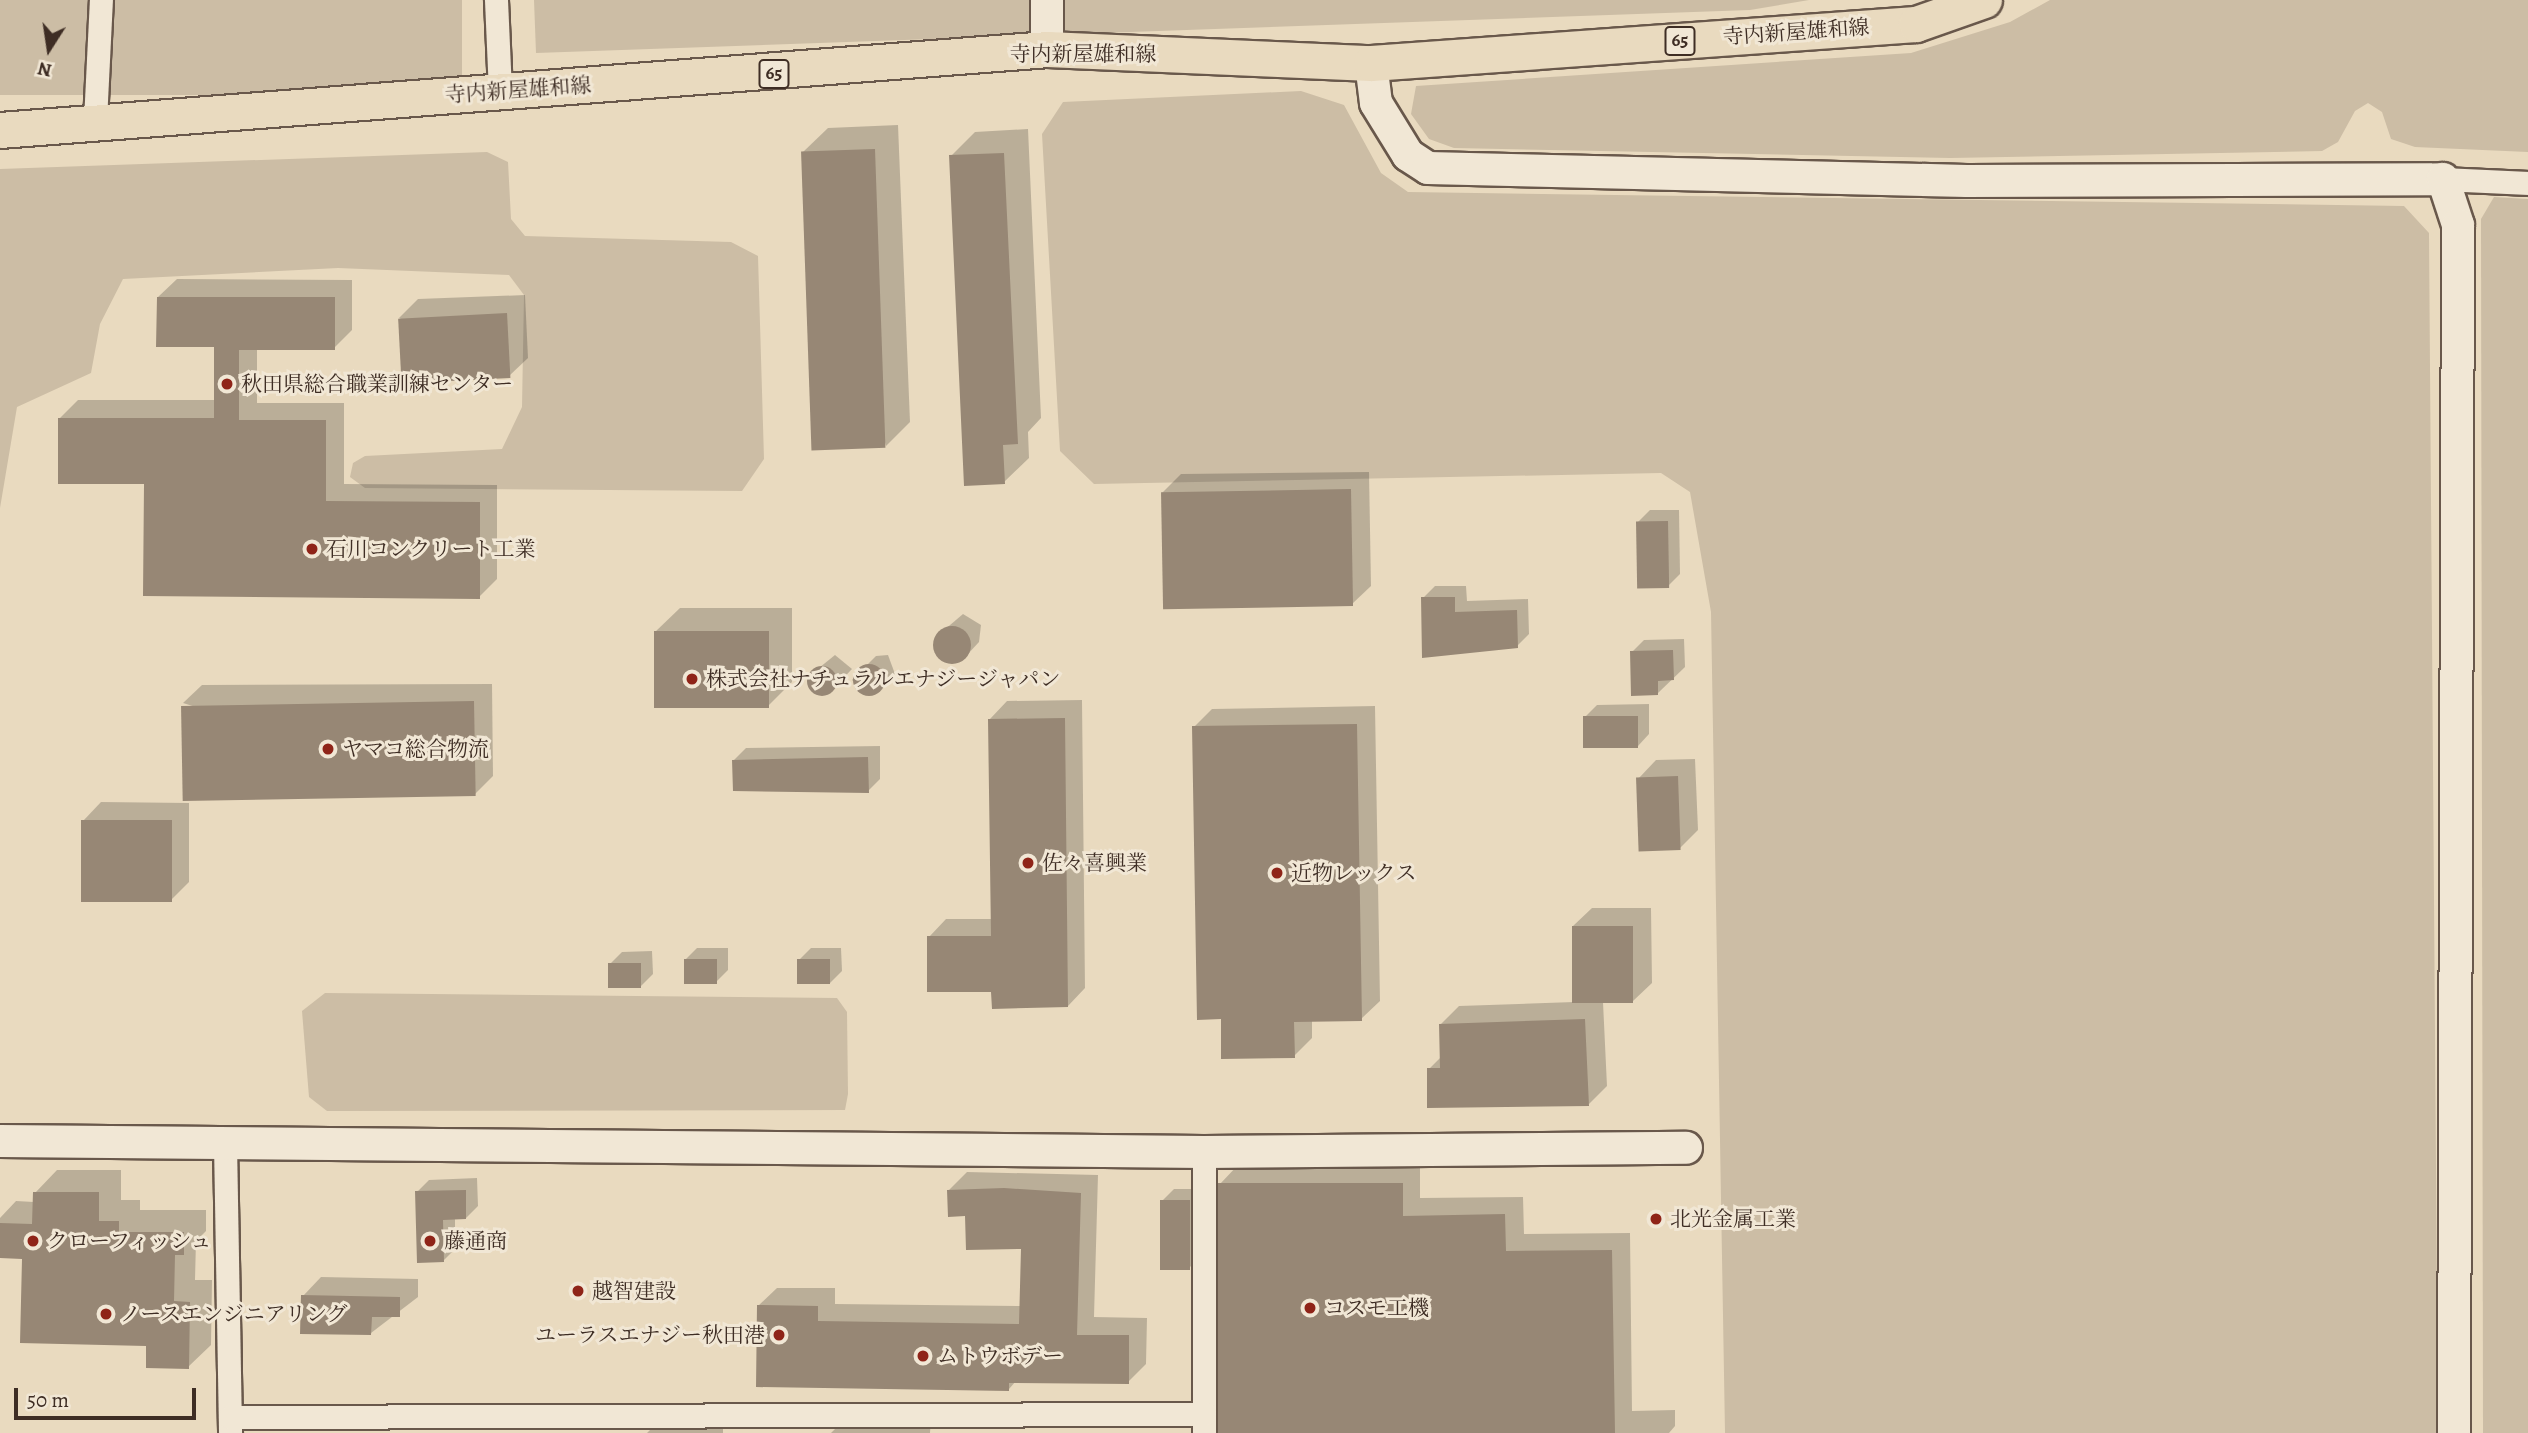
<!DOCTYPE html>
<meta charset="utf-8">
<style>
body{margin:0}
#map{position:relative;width:2528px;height:1433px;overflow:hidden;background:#e9dabf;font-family:Alegreya,"Noto Serif JP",serif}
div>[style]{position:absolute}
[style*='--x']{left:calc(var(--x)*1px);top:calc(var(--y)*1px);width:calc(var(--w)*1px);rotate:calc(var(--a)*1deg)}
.green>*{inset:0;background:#ccbda5;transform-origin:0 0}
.shadow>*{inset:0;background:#0003}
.building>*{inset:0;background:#978775;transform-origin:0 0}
.round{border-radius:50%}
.roads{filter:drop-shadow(2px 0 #69584b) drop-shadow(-2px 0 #69584b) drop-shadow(0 2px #69584b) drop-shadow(0 -2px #69584b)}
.street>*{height:23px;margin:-11.5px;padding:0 11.5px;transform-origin:11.5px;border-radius:11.5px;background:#f1e7d5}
.secondary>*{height:32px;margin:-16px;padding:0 16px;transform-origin:16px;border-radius:16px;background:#f1e7d5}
.primary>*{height:35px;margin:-17.5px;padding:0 17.5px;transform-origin:17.5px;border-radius:17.5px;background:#e9dabf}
.dots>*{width:19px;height:19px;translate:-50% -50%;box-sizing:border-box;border:4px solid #f1e7d5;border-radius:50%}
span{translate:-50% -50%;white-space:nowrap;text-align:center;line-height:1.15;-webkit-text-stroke:6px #f1e7d5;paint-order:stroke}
.shield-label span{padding:2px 5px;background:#f1e7d5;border:2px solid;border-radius:5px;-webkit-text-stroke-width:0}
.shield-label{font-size:19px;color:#3e2d24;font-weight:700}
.street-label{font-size:21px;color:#3e2d24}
.poi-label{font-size:21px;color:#3e2d24}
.left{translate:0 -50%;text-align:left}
.right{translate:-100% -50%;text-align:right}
.north{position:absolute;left:14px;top:14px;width:70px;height:70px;-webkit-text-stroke:5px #f1e7d5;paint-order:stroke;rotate:192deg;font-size:19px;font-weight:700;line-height:28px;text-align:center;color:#3e2d24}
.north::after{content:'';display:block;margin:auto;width:24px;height:32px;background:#3e2d24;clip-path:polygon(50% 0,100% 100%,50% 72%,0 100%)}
.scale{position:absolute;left:14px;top:1388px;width:182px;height:32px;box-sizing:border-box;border:4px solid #3e2d24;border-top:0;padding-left:9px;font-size:21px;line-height:24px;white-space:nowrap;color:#3e2d24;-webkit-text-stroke:5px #f1e7d5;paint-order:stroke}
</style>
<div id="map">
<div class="green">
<div style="left:0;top:0;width:462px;height:95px"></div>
<div style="clip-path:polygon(534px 0,1809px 0,1750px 10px,536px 53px)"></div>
<div style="clip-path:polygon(2050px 0,2528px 0,2528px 152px,2415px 147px,2391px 139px,2382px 112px,2368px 103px,2355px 111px,2338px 142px,2322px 151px,1950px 158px,1454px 148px,1429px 139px,1411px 114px,1416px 86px,1911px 53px,2010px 22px)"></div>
<div style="clip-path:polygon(1301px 91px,1344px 105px,1381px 173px,1408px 192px,2404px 206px,2429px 233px,2438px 1433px,1725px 1433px,1711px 612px,1690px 492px,1661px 473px,1094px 484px,1060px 451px,1042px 134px,1063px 102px)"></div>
<div style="clip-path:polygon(487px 152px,508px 162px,511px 219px,525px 236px,731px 242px,758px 256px,764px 459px,742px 491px,365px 488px,350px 477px,353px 463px,365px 456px,502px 449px,522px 407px,524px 295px,509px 275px,338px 268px,123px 279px,100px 324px,91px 373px,17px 407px,0 508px,0 169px)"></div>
<div style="clip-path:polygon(2494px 197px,2528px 199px,2528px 1433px,2483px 1433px,2481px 219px)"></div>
<div style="clip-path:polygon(325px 993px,837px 998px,847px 1012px,848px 1094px,845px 1110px,327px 1111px,309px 1097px,302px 1011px)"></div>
</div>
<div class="shadow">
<div style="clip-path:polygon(898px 125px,910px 422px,886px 446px,803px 152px,828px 128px)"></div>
<div style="clip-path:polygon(1028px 129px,1041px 418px,1028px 432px,1029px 458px,1004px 482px,951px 156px,975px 132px)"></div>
<div style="clip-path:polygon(177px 279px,352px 280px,352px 330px,334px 348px,257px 348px,257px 403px,344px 403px,344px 484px,497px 485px,497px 579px,479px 597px,146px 482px,60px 418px,78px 400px,216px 400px,216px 345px,158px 297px)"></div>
<div style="clip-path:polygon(525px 295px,528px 358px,509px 376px,399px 318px,418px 299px)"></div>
<div style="clip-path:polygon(1369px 472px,1371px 586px,1352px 604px,1162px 493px,1181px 474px)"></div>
<div style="clip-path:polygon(1650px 510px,1679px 510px,1680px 574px,1668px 586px,1638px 522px)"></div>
<div style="clip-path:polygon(1435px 586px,1466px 586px,1467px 601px,1528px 599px,1529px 634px,1517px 646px,1423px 598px)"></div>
<div style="clip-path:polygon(680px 608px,792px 608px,792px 682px,768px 706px,655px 632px)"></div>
<div style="clip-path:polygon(963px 614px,981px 625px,979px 642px,967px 655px,945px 661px,934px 648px,936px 637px)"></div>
<div style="clip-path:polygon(1684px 639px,1685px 667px,1658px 693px,1632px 652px,1644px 640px)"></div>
<div style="clip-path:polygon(835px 655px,852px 669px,831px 691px,818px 694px,809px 676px)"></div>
<div style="clip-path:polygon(888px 655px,895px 674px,883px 687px,866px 693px,852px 680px,876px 656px)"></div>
<div style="clip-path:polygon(492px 684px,493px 776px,474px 795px,183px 703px,202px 685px)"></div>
<div style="clip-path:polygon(1082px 700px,1085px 988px,1068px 1006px,993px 990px,929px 937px,946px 919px,992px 919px,990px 719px,1007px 701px)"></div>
<div style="clip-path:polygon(1649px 704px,1649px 734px,1638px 746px,1585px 717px,1597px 705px)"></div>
<div style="clip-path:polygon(1375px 706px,1380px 1001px,1361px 1019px,1312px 1020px,1312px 1038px,1294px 1056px,1194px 727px,1212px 709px)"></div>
<div style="clip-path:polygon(880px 746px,880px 779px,868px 791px,734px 760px,746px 748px)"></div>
<div style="clip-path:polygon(1695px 759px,1698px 830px,1680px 848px,1638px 779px,1656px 760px)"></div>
<div style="clip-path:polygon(101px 802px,189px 803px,189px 882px,171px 900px,83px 821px)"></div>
<div style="clip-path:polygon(1592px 908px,1651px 908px,1652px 983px,1633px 1001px,1603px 1002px,1607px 1086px,1589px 1104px,1429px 1069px,1442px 1056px,1441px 1024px,1459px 1006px,1574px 1002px,1573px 926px)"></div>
<div style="clip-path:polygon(697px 948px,728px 948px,728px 970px,716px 982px,685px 960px)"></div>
<div style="clip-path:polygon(811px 948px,841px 948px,842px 971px,830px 983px,799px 960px)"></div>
<div style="clip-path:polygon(652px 951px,653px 974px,641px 986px,610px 964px,622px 952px)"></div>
<div style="clip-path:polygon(1238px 1165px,1420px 1165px,1420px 1198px,1523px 1197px,1524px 1234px,1630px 1233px,1632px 1411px,1675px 1410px,1675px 1426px,1669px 1433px,1251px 1433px,1220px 1184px)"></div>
<div style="clip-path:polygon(57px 1170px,121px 1170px,121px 1200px,140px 1200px,140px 1210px,206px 1210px,206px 1231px,196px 1241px,195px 1280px,212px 1280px,211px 1345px,188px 1367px,24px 1257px,0 1256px,0 1218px,16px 1201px,34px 1202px,35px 1193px)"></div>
<div style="clip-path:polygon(967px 1172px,1098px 1175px,1094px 1317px,1147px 1318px,1146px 1364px,1128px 1382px,1016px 1381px,1009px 1389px,758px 1306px,777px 1288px,835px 1288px,835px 1304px,1021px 1306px,1023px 1247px,967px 1214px,949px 1190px)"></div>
<div style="clip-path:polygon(477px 1178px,478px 1206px,466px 1218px,455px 1218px,455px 1249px,443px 1261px,417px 1192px,429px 1180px)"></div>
<div style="clip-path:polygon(1174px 1189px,1201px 1189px,1201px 1256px,1189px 1268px,1162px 1201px)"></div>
<div style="clip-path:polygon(321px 1277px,418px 1279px,418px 1297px,371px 1333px,303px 1296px)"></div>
<div style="clip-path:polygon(850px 1414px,931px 1416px,930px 1433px,831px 1433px)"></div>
<div style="clip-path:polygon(723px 1421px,723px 1433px,647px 1433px,658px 1422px)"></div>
</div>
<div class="building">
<div style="left:875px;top:149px;width:299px;height:74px;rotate:88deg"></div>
<div style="clip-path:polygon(1004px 153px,1018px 444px,1003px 445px,1005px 484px,964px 486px,949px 155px)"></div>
<div style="clip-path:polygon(157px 297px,335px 297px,335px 350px,239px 350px,239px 420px,326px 420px,326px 501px,480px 502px,480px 599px,143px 596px,144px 484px,58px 484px,58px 418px,214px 418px,214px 347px,156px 347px)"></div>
<div style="left:507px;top:313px;width:65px;height:109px;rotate:87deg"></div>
<div style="left:1351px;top:489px;width:117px;height:190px;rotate:89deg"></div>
<div style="left:1668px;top:521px;width:67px;height:32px;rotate:89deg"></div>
<div style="clip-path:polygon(1421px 597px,1455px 597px,1455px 612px,1517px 610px,1518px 648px,1422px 658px)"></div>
<div class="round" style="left:933px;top:626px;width:38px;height:38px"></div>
<div style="left:654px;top:631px;width:115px;height:77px"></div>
<div style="clip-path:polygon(1673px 650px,1674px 680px,1658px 681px,1658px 695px,1631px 696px,1630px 651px)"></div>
<div class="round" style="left:853px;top:664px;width:32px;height:32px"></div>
<div class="round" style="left:807px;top:666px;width:30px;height:30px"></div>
<div style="left:474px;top:701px;width:95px;height:293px;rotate:89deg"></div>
<div style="left:1638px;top:716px;width:32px;height:55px;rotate:90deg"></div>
<div style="clip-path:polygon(1065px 718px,1068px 1007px,992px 1009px,991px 992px,927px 992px,927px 936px,991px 936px,988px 719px)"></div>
<div style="clip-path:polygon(1357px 724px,1362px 1021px,1294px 1022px,1295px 1058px,1221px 1059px,1221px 1019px,1197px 1020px,1192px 726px)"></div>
<div style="clip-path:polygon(868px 757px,869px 793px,733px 791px,732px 760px)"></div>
<div style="left:1678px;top:776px;width:74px;height:42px;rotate:88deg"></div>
<div style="left:81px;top:820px;width:91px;height:82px"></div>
<div style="left:1572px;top:926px;width:61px;height:77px"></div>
<div style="left:684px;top:959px;width:33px;height:25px"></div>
<div style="left:830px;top:959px;width:25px;height:33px;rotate:90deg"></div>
<div style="left:608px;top:963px;width:33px;height:25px"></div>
<div style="clip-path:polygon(1585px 1019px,1589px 1106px,1427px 1108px,1427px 1068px,1440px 1068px,1439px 1024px)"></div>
<div style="clip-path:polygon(1218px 1183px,1403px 1183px,1403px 1216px,1505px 1214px,1506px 1251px,1612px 1250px,1615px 1433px,1218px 1433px)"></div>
<div style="clip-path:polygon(1004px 1188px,1081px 1193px,1077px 1335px,1129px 1335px,1129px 1384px,1009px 1383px,1009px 1391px,756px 1387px,757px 1305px,818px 1306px,818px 1321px,1019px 1324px,1021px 1249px,966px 1250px,965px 1216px,948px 1217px,947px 1190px)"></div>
<div style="clip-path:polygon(466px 1190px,466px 1219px,443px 1220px,444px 1262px,417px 1263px,415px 1191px)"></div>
<div style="clip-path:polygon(33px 1192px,99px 1192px,99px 1221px,119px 1221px,119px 1232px,184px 1232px,184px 1255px,175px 1255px,174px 1301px,190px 1302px,189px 1369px,146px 1368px,146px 1346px,20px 1343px,22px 1259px,0 1258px,0 1223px,32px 1224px)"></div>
<div style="left:1160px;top:1200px;width:30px;height:70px"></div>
<div style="clip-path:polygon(301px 1295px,400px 1297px,400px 1317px,372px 1317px,371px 1335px,300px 1334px)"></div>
</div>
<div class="roads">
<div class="street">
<div style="--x:496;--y:0;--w:90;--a:87.5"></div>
<div style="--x:95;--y:121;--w:121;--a:-87.2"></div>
<div style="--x:2443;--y:179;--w:85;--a:2.7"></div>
<div style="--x:225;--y:1143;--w:290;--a:89"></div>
<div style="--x:1204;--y:1152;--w:281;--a:90"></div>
<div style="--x:230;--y:1417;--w:974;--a:-0.18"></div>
</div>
<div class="secondary">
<div style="--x:1047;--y:0;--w:49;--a:90"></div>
<div style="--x:1371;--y:63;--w:40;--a:82.9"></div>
<div style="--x:1376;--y:103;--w:61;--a:58.4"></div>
<div style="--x:1408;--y:155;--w:24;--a:33"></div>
<div style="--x:1428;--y:168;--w:539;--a:1.38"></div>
<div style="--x:1967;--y:181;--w:476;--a:-0.2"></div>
<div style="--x:2443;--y:179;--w:48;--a:71.9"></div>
<div style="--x:2458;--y:225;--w:1208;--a:90.19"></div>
<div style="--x:0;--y:1141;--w:1204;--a:0.52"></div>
<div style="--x:1204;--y:1152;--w:482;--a:-0.5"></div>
</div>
<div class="primary">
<div style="--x:0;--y:130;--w:1050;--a:-4.42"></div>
<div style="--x:1047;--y:49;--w:324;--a:2.5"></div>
<div style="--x:1371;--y:63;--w:546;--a:-4.09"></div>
<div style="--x:1916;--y:24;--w:72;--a:-19.4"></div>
</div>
</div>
<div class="dots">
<div style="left:227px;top:384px;background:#8f2418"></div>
<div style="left:312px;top:549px;background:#8f2418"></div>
<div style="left:692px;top:679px;background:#8f2418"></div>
<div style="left:328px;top:749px;background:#8f2418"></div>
<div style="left:1028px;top:863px;background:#8f2418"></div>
<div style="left:1277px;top:873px;background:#8f2418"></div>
<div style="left:1656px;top:1219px;background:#8f2418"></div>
<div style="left:33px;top:1241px;background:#8f2418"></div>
<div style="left:430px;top:1241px;background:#8f2418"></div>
<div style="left:578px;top:1291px;background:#8f2418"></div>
<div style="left:1310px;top:1308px;background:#8f2418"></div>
<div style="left:106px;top:1314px;background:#8f2418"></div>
<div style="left:779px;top:1335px;background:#8f2418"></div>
<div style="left:923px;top:1356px;background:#8f2418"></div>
</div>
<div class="shield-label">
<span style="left:1680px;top:41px">65</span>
<span style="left:774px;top:74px">65</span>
</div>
<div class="street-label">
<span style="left:1796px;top:32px;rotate:-4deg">寺内新屋雄和線</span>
<span style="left:1083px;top:54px">寺内新屋雄和線</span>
<span style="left:518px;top:90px;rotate:-4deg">寺内新屋雄和線</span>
</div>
<div class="poi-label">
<span class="left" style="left:241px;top:384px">秋田県総合職業訓練センター</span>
<span class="left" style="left:326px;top:549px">石川コンクリート工業</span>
<span class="left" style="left:706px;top:679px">株式会社ナチュラルエナジージャパン</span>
<span class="left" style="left:342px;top:749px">ヤマコ総合物流</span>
<span class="left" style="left:1042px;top:863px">佐々喜興業</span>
<span class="left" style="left:1291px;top:873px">近物レックス</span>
<span class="left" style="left:1670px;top:1219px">北光金属工業</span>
<span class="left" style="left:47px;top:1241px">クローフィッシュ</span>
<span class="left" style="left:444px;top:1241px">藤通商</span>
<span class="left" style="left:592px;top:1291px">越智建設</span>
<span class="left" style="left:1324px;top:1308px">コスモ工機</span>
<span class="left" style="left:120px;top:1314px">ノースエンジニアリング</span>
<span class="right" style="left:765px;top:1335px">ユーラスエナジー秋田港</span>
<span class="left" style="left:937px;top:1356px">ムトウボデー</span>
</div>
<div class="north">N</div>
<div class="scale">50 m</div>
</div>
